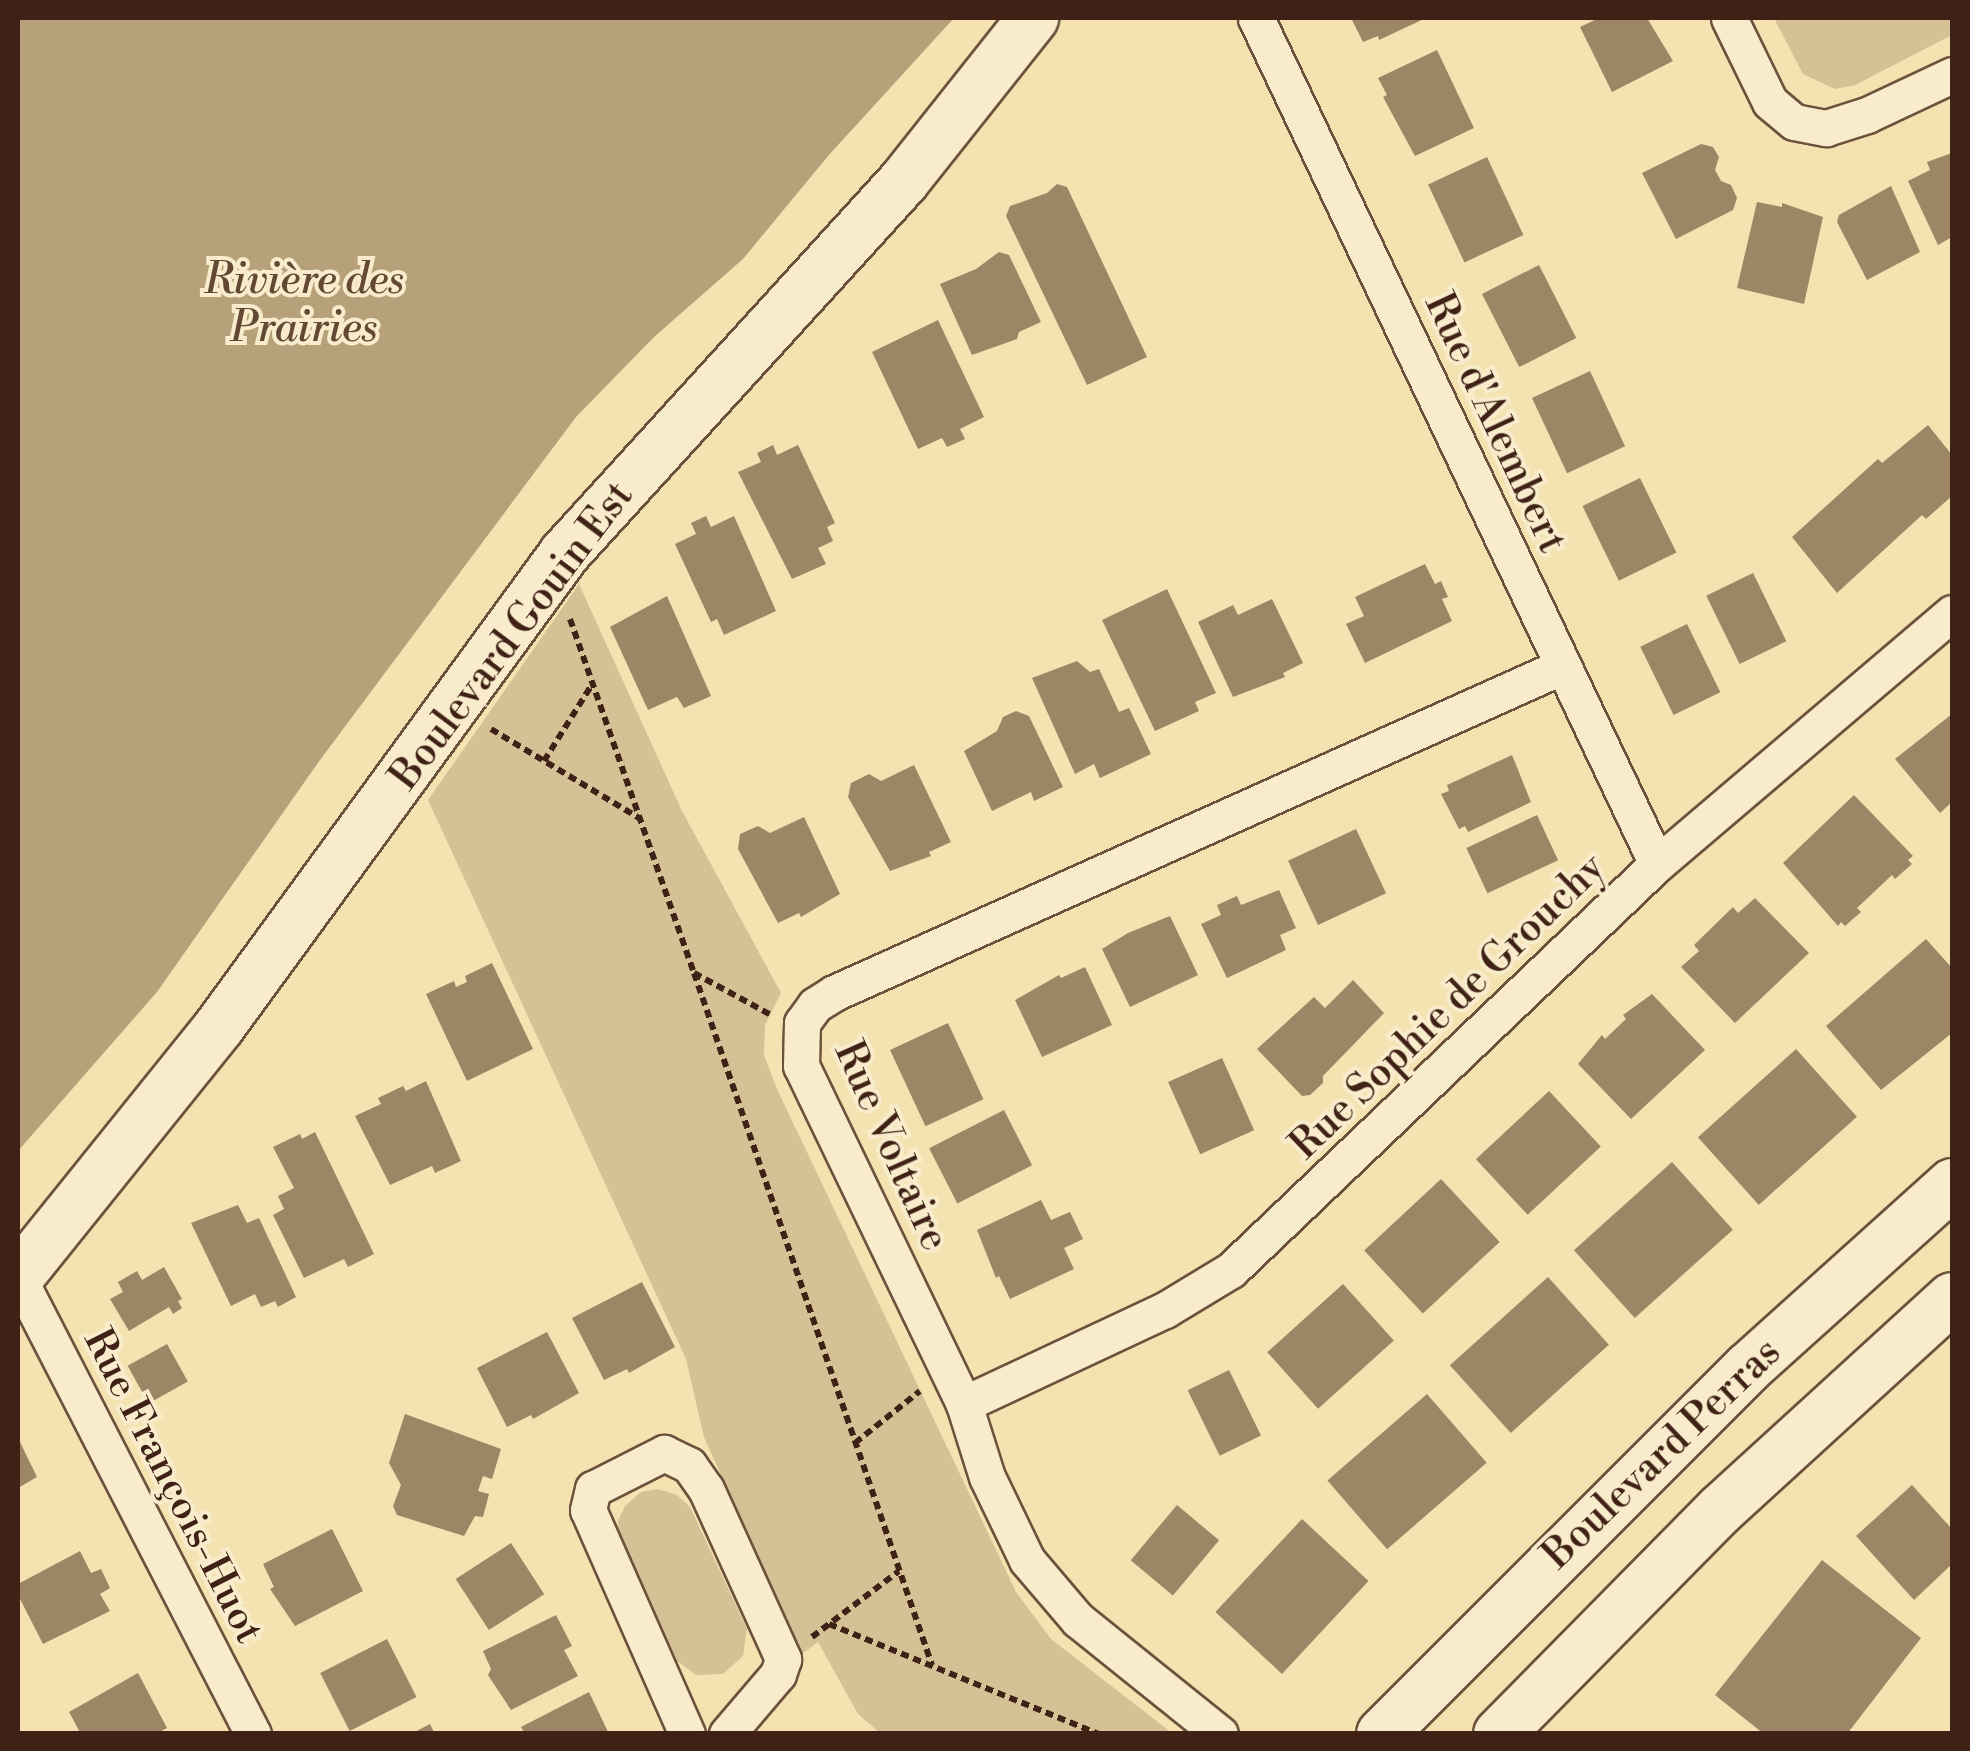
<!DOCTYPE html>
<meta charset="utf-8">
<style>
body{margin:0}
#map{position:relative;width:1970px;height:1751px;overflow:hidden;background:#f4e2b0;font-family:"Libre Bodoni",serif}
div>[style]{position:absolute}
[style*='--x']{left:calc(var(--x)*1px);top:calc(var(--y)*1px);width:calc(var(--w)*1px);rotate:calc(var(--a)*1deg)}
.green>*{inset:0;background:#d5c196}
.water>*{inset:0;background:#b6a17b}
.building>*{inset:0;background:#9d8666;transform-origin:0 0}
.path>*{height:6px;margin-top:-3px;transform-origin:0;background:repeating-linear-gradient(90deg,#3f2215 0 8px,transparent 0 13px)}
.roads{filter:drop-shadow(2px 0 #6c523c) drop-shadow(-2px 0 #6c523c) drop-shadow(0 2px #6c523c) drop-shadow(0 -2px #6c523c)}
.street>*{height:35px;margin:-17.5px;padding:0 17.5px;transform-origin:17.5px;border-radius:17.5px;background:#f8eccc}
.secondary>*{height:50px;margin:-25px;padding:0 25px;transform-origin:25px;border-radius:25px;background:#f8eccc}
span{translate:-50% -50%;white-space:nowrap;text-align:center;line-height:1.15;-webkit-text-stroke:8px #f8eccc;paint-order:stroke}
.street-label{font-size:40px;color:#3f2215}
.water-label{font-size:42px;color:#634834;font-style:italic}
.frame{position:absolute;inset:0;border:20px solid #3f2215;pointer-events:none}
</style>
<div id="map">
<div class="green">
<div style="clip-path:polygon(1774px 18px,1952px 18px,1952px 35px,1855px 85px,1835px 89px,1803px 74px)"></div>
<div style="clip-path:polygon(579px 584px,682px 811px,781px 993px,765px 1025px,764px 1055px,777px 1089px,1016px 1592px,1051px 1639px,1172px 1733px,880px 1733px,858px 1714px,818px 1642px,802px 1654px,704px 1437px,686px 1359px,428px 800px)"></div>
<div style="clip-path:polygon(658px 1489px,677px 1495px,690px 1507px,747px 1629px,743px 1656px,723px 1674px,696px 1675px,677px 1661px,619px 1541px,618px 1521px,625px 1506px,641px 1492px)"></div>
</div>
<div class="water">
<div style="clip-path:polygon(18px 18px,954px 18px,828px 156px,743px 259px,654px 337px,576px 417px,320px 760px,157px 992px,18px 1151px)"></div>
</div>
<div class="building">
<div style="clip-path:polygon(1351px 18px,1426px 18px,1379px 40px,1378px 36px,1363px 42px)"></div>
<div style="clip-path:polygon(1599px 18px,1647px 18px,1673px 61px,1612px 92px,1580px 27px)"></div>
<div style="clip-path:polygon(1437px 50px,1474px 128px,1415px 156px,1383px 97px,1387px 95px,1378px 78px)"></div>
<div style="clip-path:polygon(1701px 144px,1713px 147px,1719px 157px,1715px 170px,1721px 181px,1731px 185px,1737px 198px,1733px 210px,1676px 239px,1642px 173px)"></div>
<div style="clip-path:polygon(1952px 153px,1952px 237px,1938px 245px,1908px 181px,1930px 170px,1927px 162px)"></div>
<div style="left:1487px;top:157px;width:86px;height:65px;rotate:65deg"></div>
<div style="clip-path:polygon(1057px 184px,1067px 187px,1147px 357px,1087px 385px,1006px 216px,1010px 206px,1047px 193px)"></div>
<div style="clip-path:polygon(1891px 186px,1920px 252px,1867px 280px,1837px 222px,1839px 215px)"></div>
<div style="clip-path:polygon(1757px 202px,1782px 207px,1782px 203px,1823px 217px,1804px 304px,1737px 288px)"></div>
<div style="clip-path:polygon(999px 252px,1009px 255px,1041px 322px,1019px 332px,1017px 339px,972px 355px,940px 284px,976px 269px)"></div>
<div style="left:1539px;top:265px;width:82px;height:64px;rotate:63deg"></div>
<div style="clip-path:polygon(938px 320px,984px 417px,960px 429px,965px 439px,947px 447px,942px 438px,918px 449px,872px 352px)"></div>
<div style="left:1590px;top:371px;width:83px;height:64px;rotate:65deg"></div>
<div style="clip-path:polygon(1928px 425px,1952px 455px,1952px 496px,1926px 519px,1922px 515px,1837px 593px,1792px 537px,1878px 459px,1882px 463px)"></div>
<div style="clip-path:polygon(773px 445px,777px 455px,798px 445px,835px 523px,827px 527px,833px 541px,818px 548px,826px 564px,792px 579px,738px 472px,761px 462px,757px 453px)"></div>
<div style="left:1640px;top:478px;width:83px;height:64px;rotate:64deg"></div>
<div style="clip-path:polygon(706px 516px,711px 527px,734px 516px,776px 611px,724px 635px,717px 619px,711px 622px,675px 544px,696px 534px,691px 523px)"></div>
<div style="clip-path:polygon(1425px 564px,1435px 584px,1441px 581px,1448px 597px,1442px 599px,1452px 621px,1365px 663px,1346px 624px,1364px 616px,1355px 597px)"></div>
<div style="left:1753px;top:573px;width:76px;height:52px;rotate:64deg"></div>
<div style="clip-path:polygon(1167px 589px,1216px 693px,1195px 702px,1199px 711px,1155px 731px,1102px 620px)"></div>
<div style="clip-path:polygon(667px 596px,711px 696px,684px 708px,677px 697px,648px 710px,610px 627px)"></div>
<div style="clip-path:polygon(1272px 599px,1303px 663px,1283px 673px,1285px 677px,1233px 697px,1198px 622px,1233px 605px,1238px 615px)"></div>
<div style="left:1687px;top:624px;width:76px;height:52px;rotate:64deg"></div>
<div style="clip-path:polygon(1077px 661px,1090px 672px,1099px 669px,1119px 712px,1129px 708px,1151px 754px,1100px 778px,1094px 764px,1075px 774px,1032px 678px)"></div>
<div style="clip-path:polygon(1016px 711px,1029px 716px,1063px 787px,1034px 801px,1031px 792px,992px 811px,964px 751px,997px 731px,1003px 717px)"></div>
<div style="clip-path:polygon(1952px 714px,1952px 802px,1940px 813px,1895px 759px)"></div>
<div style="clip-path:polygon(1512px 755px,1531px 802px,1468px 832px,1465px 826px,1459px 829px,1441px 794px,1449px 791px,1447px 785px)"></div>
<div style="clip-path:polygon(914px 765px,951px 842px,929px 852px,931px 856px,890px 871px,848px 797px,851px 783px,869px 774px,881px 781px)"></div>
<div style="clip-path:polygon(1854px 795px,1913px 856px,1908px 860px,1912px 864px,1895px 879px,1892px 875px,1857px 908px,1861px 912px,1845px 926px,1841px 922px,1838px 926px,1783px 863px)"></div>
<div style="left:1537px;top:815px;width:50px;height:78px;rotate:65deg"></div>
<div style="clip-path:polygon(804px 817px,840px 894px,801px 917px,799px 913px,778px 923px,738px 849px,740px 834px,758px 826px,770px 833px)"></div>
<div style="left:1356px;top:829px;width:71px;height:75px;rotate:65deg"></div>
<div style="clip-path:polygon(1279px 890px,1296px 928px,1280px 935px,1286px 950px,1227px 978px,1201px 924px,1221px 915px,1217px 905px,1237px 896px,1241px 905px)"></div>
<div style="clip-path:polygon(1755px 898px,1809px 953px,1735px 1023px,1681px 967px,1699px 951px,1694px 945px,1733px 907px,1738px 913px)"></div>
<div style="clip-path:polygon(1170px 916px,1198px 975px,1130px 1007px,1102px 949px,1128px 933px)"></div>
<div style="clip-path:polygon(1926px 939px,1952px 968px,1952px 1033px,1881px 1090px,1826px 1026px)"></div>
<div style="clip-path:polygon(492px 963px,533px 1049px,467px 1081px,426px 994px,454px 981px,456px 987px,467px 982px,465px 976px)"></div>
<div style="clip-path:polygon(1085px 967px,1112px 1025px,1042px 1057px,1015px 1000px,1059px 975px,1061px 978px)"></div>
<div style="clip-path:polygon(1353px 980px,1384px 1013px,1323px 1076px,1323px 1083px,1310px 1095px,1302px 1096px,1257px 1049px,1314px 997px,1325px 1008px)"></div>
<div style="clip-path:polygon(1652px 994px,1705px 1050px,1631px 1119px,1578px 1064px,1602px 1035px,1605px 1039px,1626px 1019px,1623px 1015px)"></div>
<div style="left:948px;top:1023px;width:84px;height:64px;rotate:65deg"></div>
<div style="left:1796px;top:1049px;width:91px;height:132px;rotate:48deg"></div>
<div style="left:1222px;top:1058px;width:79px;height:59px;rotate:66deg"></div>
<div style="clip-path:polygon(426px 1081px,461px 1161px,435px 1173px,432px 1166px,390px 1185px,355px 1116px,381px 1104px,378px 1098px,403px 1086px,406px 1091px)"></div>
<div style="left:1549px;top:1091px;width:76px;height:100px;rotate:47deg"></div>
<div style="left:1004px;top:1110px;width:62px;height:84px;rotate:63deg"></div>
<div style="clip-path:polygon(315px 1132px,374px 1254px,348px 1267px,344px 1259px,304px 1278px,273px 1215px,284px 1209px,278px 1196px,294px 1188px,273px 1147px,300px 1134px,302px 1139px)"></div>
<div style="left:1672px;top:1162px;width:91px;height:132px;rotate:48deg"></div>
<div style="left:1441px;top:1179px;width:86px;height:105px;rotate:47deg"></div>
<div style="clip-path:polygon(1041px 1200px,1051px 1220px,1070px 1212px,1083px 1239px,1064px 1248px,1074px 1269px,1010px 1299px,999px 1276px,996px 1278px,977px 1230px)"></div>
<div style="clip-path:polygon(238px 1205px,247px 1223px,259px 1218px,296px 1297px,278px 1307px,275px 1301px,261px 1307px,255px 1294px,231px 1306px,191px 1223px)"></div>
<div style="clip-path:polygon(164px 1267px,182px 1299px,178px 1301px,182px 1308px,173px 1314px,169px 1307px,129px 1331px,110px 1299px,123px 1292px,118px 1282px,137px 1271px,142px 1280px)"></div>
<div style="left:1548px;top:1277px;width:91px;height:132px;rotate:48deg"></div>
<div style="clip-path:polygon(642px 1282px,675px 1347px,629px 1373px,627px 1369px,604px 1380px,572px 1318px)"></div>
<div style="left:1343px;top:1284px;width:76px;height:102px;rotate:48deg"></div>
<div style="clip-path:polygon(547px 1332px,579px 1393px,533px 1419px,531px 1415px,507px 1427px,477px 1368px)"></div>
<div style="left:167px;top:1344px;width:43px;height:45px;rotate:61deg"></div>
<div style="left:1229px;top:1370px;width:73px;height:46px;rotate:64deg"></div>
<div style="left:1427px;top:1394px;width:91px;height:132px;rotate:49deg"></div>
<div style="clip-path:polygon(405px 1414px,501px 1449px,492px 1479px,483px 1476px,478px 1491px,489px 1494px,483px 1517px,475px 1516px,464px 1536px,397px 1515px,393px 1506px,401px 1485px,389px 1463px)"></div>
<div style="clip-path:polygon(18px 1438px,37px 1477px,18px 1488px)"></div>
<div style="clip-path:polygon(1912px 1485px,1952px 1529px,1952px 1564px,1914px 1600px,1856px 1536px)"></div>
<div style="left:1177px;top:1505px;width:55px;height:72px;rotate:40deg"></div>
<div style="left:1302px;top:1519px;width:91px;height:127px;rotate:43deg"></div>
<div style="clip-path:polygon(332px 1529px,363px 1591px,295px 1626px,270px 1589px,274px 1587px,263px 1564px)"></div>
<div style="left:511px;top:1543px;width:61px;height:66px;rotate:57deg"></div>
<div style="clip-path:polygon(80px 1551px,91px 1573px,101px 1569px,110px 1588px,100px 1594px,110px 1611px,43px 1644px,18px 1595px,18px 1584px)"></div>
<div style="clip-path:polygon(1822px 1560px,1921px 1638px,1847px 1734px,1764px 1734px,1715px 1695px)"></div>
<div style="clip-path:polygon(556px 1615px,572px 1646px,564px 1650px,578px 1676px,511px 1710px,488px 1675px,491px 1669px,483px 1651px)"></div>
<div style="left:387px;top:1639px;width:65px;height:75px;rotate:63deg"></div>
<div style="clip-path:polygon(138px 1673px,167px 1728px,156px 1734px,81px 1734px,69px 1712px)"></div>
<div style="clip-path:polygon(589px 1692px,609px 1734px,525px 1734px,521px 1727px)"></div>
<div style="clip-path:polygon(430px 1724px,435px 1734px,411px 1734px)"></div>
</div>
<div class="path">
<div style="--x:570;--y:619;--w:375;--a:70.7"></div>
<div style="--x:694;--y:973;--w:88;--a:28.6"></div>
<div style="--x:491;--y:729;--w:173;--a:31"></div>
<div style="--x:544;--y:761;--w:92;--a:-57.9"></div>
<div style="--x:694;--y:973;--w:732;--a:71.02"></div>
<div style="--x:855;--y:1443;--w:83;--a:-38.7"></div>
<div style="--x:829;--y:1624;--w:292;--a:22.2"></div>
<div style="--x:812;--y:1637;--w:109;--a:-37.2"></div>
</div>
<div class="roads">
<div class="street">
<div style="--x:1256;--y:18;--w:936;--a:64.64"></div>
<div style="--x:1729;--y:18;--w:93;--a:64"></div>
<div style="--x:1770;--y:102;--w:31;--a:40"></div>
<div style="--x:1794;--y:122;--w:33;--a:11"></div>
<div style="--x:1826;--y:128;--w:43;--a:-17.6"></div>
<div style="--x:1867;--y:115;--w:94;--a:-25.2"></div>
<div style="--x:18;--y:1277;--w:514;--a:62.79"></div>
<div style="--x:964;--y:1404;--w:222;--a:-25.1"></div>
<div style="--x:1165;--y:1310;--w:77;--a:-31.2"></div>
<div style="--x:1231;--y:1270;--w:588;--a:-43.62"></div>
<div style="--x:1657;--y:864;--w:387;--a:-40.4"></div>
<div style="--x:687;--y:1734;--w:245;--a:-113.8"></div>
<div style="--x:588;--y:1510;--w:22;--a:-77"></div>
<div style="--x:593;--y:1489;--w:80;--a:-26.9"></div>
<div style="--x:664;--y:1453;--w:28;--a:26"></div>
<div style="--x:689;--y:1465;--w:29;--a:55"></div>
<div style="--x:706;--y:1489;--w:187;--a:65.6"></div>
<div style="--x:783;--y:1659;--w:16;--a:108"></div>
<div style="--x:778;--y:1674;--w:79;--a:130.4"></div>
<div style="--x:1220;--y:1734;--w:182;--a:-141.2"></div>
<div style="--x:1078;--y:1620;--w:79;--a:-130.4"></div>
<div style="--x:1027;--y:1560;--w:92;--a:-115.7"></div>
<div style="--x:987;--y:1477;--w:77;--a:-107.5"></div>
<div style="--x:964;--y:1404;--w:375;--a:-115.7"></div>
<div style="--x:801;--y:1066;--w:43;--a:-88.7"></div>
<div style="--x:802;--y:1023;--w:22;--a:-54"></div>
<div style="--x:815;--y:1005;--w:22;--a:-32"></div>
<div style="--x:834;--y:993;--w:799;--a:-24.16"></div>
</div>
<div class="secondary">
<div style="--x:18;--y:1277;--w:321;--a:-51.2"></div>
<div style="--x:219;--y:1027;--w:587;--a:-53.87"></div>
<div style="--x:565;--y:553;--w:503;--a:-47.66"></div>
<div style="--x:904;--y:181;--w:208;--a:-51.6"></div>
<div style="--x:1382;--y:1734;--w:518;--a:-45"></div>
<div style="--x:1748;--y:1368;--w:275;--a:-42"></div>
<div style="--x:1499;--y:1734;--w:315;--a:-45.4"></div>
<div style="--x:1720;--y:1510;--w:314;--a:-42.4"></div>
</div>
</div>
<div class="street-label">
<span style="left:1495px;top:423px;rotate:65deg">Rue d'Alembert</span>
<span style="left:512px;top:636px;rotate:-53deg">Boulevard Gouin Est</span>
<span style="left:1448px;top:1007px;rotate:-44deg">Rue Sophie de Grouchy</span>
<span style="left:891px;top:1146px;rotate:66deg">Rue Voltaire</span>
<span style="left:1662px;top:1454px;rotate:-44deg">Boulevard Perras</span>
<span style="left:173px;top:1486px;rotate:63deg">Rue François-Huot</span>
</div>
<div class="water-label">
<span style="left:304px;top:305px">Rivière des<br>Prairies</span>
</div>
<div class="frame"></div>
</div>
